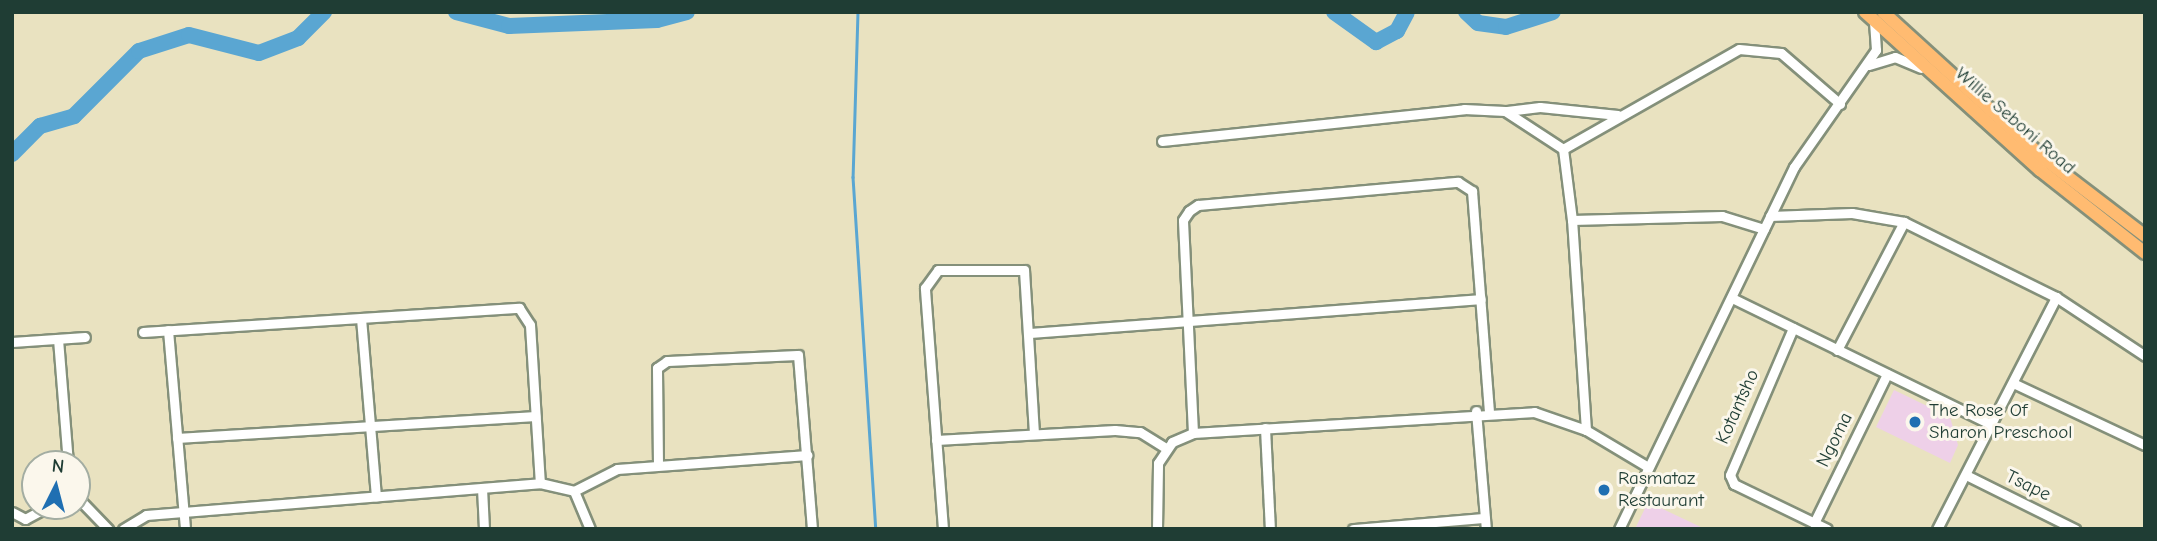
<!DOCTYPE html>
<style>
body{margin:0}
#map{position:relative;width:2157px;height:541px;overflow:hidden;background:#e9e2c0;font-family:"Comic Neue",sans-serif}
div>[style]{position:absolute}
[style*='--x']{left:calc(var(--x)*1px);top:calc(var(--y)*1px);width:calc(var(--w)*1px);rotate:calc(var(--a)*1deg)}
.built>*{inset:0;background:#eed0e8}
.stream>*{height:2.5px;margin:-1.25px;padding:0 1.25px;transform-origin:1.25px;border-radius:1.25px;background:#5aa6d2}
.river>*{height:16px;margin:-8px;padding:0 8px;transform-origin:8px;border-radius:8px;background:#5aa6d2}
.roads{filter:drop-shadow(2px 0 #84907a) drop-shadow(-2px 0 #84907a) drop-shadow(0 2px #84907a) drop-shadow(0 -2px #84907a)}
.minor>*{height:9px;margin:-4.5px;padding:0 4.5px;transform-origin:4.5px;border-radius:4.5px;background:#fff}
.major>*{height:12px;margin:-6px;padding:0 6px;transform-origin:6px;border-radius:6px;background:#ffbb71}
.dots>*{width:19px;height:19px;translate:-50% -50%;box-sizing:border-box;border:4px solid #fbf7ec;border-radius:50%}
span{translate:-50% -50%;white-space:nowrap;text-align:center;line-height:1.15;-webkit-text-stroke:6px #fbf7ec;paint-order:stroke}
.street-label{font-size:19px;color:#1f3d34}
.poi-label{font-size:19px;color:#1f3d34}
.left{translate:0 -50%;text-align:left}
.frame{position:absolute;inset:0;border:14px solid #1f3d34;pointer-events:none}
.north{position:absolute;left:21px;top:450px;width:70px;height:70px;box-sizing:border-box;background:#fbf7ec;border:2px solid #a3ada2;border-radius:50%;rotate:6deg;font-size:19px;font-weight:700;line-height:28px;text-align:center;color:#1f3d34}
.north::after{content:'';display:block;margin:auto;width:24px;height:32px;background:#1f6fb2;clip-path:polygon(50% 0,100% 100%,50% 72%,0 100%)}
</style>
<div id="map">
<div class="built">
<div style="clip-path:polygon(1894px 390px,1950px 417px,1958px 445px,1950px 463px,1876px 427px)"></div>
<div style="clip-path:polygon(1648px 502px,1705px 529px,1635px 529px)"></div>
</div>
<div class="stream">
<div style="--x:858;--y:12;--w:165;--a:91.7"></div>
<div style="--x:853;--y:177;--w:353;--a:86.3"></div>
</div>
<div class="river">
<div style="--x:456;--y:12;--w:55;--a:14.8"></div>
<div style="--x:509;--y:26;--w:148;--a:-2.3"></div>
<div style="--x:657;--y:20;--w:31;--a:-15"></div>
<div style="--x:1334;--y:12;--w:52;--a:35.5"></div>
<div style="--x:1376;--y:42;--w:24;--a:-28"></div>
<div style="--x:1397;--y:31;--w:21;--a:-62"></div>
<div style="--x:1466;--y:12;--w:16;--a:43"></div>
<div style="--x:1478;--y:23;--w:28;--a:8"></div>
<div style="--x:1506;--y:27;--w:49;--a:-17.7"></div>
<div style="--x:12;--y:154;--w:40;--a:-45"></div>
<div style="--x:40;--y:126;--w:35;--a:-16"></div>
<div style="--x:74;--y:116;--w:92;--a:-45"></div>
<div style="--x:139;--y:51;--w:52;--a:-17.7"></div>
<div style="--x:189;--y:35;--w:72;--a:14.4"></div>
<div style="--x:259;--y:53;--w:42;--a:-21"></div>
<div style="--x:298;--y:38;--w:37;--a:-45"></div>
</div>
<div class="roads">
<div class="minor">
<div style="--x:1869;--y:65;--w:27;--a:-17"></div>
<div style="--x:1895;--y:57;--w:28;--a:23"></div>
<div style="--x:1507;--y:111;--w:33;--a:-7"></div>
<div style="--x:1540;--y:107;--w:78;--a:5.9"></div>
<div style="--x:1162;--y:141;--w:304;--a:-6"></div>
<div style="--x:1464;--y:109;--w:41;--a:2.8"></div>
<div style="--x:1505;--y:111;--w:69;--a:33.2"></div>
<div style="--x:1563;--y:149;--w:72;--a:82.8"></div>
<div style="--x:1563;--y:149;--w:202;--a:-29.6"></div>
<div style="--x:1739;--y:49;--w:42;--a:5.4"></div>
<div style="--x:1781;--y:53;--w:78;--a:40.8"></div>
<div style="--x:1770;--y:216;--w:82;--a:-2.1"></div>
<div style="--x:1852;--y:213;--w:53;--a:9.8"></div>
<div style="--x:1904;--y:222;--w:169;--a:26.3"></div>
<div style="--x:2056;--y:297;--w:107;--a:33.5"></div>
<div style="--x:1732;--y:298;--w:289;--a:26"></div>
<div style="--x:361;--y:318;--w:179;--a:85.2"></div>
<div style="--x:1793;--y:328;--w:160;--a:113.2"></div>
<div style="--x:1730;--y:475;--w:10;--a:66"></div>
<div style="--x:1734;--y:484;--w:103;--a:25.8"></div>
<div style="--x:168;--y:330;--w:200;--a:85.1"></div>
<div style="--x:143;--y:332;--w:377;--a:-3.7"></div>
<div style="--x:519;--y:308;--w:20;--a:57"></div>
<div style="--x:530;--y:325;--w:158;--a:86.4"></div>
<div style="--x:1031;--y:333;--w:451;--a:-4.3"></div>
<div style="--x:58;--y:339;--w:125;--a:85.4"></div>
<div style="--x:12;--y:342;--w:73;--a:-3.9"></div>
<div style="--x:1837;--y:350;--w:144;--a:-62.4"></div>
<div style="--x:2013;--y:383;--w:146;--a:25.2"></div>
<div style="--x:1476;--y:411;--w:118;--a:85.2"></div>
<div style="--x:1265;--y:428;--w:101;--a:87.2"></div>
<div style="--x:1586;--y:430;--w:210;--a:-93.8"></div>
<div style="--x:1572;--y:220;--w:150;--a:-1.5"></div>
<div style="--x:1722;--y:216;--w:44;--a:17.2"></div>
<div style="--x:1193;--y:433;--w:213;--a:-92.7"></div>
<div style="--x:1183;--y:220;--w:11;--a:-56"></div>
<div style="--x:1189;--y:211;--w:11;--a:-34"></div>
<div style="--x:1198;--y:205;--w:261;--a:-5.1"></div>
<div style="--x:1458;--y:182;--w:17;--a:33"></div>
<div style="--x:1472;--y:191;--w:220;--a:85.6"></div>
<div style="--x:177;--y:438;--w:359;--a:-3.5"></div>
<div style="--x:936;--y:440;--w:179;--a:-3.2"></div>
<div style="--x:1115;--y:430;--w:25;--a:5"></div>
<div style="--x:1140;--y:432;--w:31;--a:32"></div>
<div style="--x:658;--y:465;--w:97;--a:-90.6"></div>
<div style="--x:657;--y:368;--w:12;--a:-35"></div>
<div style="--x:667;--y:361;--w:131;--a:-2.6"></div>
<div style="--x:798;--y:355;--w:175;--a:85.4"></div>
<div style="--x:1966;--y:475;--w:122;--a:26.4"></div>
<div style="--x:482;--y:488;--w:41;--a:87.2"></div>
<div style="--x:574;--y:491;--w:48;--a:-27.1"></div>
<div style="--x:617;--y:469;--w:191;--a:-4.2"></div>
<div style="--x:77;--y:497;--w:45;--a:45.9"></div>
<div style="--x:12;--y:512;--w:15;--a:28"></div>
<div style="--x:25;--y:519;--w:27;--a:-28"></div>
<div style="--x:1814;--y:523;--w:166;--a:-63.9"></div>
<div style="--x:123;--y:529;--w:27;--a:-31"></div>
<div style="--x:146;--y:515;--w:395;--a:-4.6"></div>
<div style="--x:540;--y:483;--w:35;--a:13"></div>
<div style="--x:574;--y:491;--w:41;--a:67.2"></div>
<div style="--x:943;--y:529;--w:242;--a:-94.3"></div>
<div style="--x:925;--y:288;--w:22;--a:-54"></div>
<div style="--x:938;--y:270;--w:86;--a:0"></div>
<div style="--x:1024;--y:270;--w:163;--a:86.5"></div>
<div style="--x:1157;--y:529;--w:66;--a:-89.1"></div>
<div style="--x:1158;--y:463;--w:25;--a:-56"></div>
<div style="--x:1172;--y:442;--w:23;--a:-23"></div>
<div style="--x:1193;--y:433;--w:342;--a:-3.5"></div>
<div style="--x:1534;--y:412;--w:55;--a:19.1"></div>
<div style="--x:1586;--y:430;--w:72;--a:30.8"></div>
<div style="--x:1353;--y:529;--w:132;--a:-4.8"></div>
<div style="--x:1619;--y:529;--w:402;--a:-64.2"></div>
<div style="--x:1794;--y:167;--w:143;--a:-55"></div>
<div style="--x:1876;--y:50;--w:28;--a:-94"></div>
<div style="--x:1937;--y:529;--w:261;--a:-62.8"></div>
</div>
<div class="major">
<div style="--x:1865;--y:12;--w:236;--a:42.1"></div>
<div style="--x:2040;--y:170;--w:134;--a:38.3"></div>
<div style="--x:1883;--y:12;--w:222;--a:42.3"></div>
<div style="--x:2047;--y:161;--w:123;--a:37.4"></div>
</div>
</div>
<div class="dots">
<div style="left:1915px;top:422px;background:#1f6fb2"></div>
<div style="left:1604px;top:490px;background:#1f6fb2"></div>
</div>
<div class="street-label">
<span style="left:2015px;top:121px;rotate:41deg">Willie Seboni Road</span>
<span style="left:1738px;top:407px;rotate:-66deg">Kotantsho</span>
<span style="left:1835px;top:440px;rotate:-64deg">Ngoma</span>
<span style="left:2028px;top:486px;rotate:26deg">Tsape</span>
</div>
<div class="poi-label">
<span class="left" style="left:1929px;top:422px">The Rose Of<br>Sharon Preschool</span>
<span class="left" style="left:1618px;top:490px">Rasmataz<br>Restaurant</span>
</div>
<div class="frame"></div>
<div class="north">N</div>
</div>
